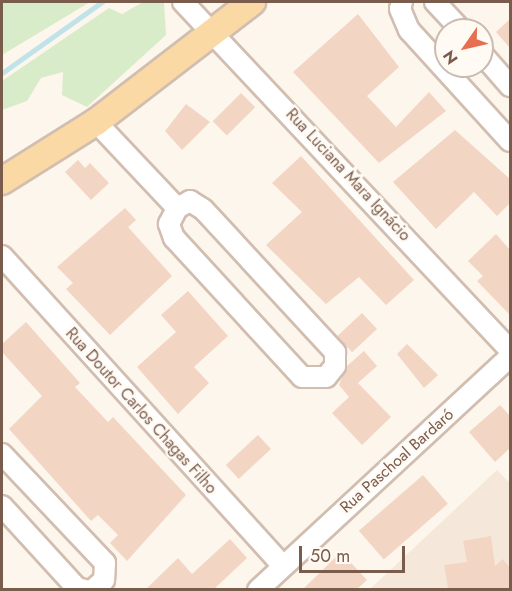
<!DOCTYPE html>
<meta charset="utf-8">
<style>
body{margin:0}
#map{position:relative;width:512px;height:591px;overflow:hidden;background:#fdf6ec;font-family:Jost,sans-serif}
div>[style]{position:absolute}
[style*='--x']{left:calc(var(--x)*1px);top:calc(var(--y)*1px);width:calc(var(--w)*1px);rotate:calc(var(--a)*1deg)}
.residential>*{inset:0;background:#f5e8da}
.green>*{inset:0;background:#d8ecc9}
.stream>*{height:4.5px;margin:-2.25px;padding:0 2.25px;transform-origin:2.25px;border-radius:2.25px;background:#bfe3e8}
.building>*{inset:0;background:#f3d5c3;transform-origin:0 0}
.roads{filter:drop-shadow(2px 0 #d1beb0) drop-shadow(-2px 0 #d1beb0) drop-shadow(0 2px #d1beb0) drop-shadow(0 -2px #d1beb0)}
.minor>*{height:20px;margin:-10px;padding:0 10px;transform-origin:10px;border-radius:10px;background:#fff}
.major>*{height:26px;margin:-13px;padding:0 13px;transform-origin:13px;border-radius:13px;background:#fbd9a5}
span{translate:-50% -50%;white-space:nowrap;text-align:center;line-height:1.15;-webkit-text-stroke:5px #fffaf3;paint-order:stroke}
.street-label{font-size:16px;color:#7a5c4d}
.frame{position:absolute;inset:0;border:3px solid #7a5c4d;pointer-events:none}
.north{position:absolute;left:434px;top:18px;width:60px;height:60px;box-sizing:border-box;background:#fffaf3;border:2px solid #cabbb1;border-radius:50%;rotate:236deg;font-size:16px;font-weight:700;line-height:24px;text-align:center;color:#7a5c4d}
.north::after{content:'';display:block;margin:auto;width:21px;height:27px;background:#e76f51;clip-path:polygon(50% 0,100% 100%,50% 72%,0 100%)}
.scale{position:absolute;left:299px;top:546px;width:106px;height:27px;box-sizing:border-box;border:3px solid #7a5c4d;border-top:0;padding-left:8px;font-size:18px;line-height:21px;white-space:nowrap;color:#7a5c4d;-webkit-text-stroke:4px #fffaf3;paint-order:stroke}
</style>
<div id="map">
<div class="residential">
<div style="clip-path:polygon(497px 470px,510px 483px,510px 589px,369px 590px)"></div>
</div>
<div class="green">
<div style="clip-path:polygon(2px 2px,90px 2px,2px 55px)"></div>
<div style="clip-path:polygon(143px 2px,164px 3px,166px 35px,87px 107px,62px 95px,63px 72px,41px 78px,27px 101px,2px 110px,2px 81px,109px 8px,122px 14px)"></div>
</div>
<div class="stream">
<div style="--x:2;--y:73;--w:123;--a:-35.4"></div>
</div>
<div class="building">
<div style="clip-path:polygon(358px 14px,399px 67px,367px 96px,396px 127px,429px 92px,446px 111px,379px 163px,293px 72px)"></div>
<div style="clip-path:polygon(510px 19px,510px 48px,496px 32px)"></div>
<div style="left:241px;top:93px;width:20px;height:40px;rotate:45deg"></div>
<div style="clip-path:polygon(186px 104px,210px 122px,182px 150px,165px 131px)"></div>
<div style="clip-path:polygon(455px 130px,510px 179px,510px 203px,497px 216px,474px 192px,436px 229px,393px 182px)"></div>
<div style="clip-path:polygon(301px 156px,414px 280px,386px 305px,359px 277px,326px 304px,266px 245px,302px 212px,272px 183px)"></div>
<div style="clip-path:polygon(78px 160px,85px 168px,90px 163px,109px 183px,91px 200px,65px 172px)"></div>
<div style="clip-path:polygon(125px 208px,136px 220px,128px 227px,172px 276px,110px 335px,66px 289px,73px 283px,57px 267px)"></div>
<div style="clip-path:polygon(496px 234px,510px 250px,510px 315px,477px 281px,483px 276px,468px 261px)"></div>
<div style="clip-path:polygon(188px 291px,228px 336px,194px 367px,209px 383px,178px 414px,137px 367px,176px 332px,161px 315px)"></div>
<div style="left:362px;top:313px;width:22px;height:34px;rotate:47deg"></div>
<div style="clip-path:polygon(26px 322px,80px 383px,75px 387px,108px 422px,113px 417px,186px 495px,127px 561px,110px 543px,118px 535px,98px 515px,91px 521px,9px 429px,42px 396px,2px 352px,2px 344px)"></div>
<div style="clip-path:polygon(407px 344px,438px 375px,424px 388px,397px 354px)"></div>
<div style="clip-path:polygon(364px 351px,377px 366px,358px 383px,391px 417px,362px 445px,332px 413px,349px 397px,339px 385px,347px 366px)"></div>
<div style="clip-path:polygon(500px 405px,510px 416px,510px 448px,495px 462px,469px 432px)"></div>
<div style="left:258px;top:435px;width:19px;height:44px;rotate:47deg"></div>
<div style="left:423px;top:475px;width:38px;height:85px;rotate:49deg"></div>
<div style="clip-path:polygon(491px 536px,495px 566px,503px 559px,510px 568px,510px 590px,448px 588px,444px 565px,467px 562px,463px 541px)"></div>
<div style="clip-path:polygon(230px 539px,247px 558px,213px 590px,145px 590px,178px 558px,192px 574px)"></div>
<div style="clip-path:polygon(341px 552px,367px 580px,356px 590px,302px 590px)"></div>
</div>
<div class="roads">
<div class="minor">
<div style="--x:183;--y:2;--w:478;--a:46.8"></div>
<div style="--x:402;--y:2;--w:7;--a:106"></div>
<div style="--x:400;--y:9;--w:23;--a:67"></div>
<div style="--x:409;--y:30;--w:150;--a:47.7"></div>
<div style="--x:435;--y:2;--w:38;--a:47"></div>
<div style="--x:482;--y:54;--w:43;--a:48.8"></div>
<div style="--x:96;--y:122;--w:118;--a:46.7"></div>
<div style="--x:190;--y:201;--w:15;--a:32"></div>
<div style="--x:203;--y:209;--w:195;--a:47.3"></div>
<div style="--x:335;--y:352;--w:14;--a:90"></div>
<div style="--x:335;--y:366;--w:14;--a:129"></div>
<div style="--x:326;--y:377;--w:24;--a:180"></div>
<div style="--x:302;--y:377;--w:189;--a:-132.6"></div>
<div style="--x:174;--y:238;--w:15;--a:-110"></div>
<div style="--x:169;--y:224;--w:18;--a:-63"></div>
<div style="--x:177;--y:208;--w:15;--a:-28"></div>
<div style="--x:2;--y:256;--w:417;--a:47.8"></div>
<div style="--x:2;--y:454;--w:150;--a:46.6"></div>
<div style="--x:105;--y:563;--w:17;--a:93"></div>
<div style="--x:104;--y:580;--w:15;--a:138"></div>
<div style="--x:2;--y:506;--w:111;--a:47.6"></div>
<div style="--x:77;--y:588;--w:8;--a:14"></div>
<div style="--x:258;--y:590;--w:343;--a:-42.8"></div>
</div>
<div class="major">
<div style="--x:2;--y:181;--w:111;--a:-32.1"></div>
<div style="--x:96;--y:122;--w:197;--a:-37.6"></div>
</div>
</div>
<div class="street-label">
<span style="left:348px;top:175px;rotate:47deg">Rua Luciana Mara Ignácio</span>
<span style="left:141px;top:411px;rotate:48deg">Rua Doutor Carlos Chagas Filho</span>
<span style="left:397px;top:461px;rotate:-42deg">Rua Paschoal Bardaró</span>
</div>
<div class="frame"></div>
<div class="north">N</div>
<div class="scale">50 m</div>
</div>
